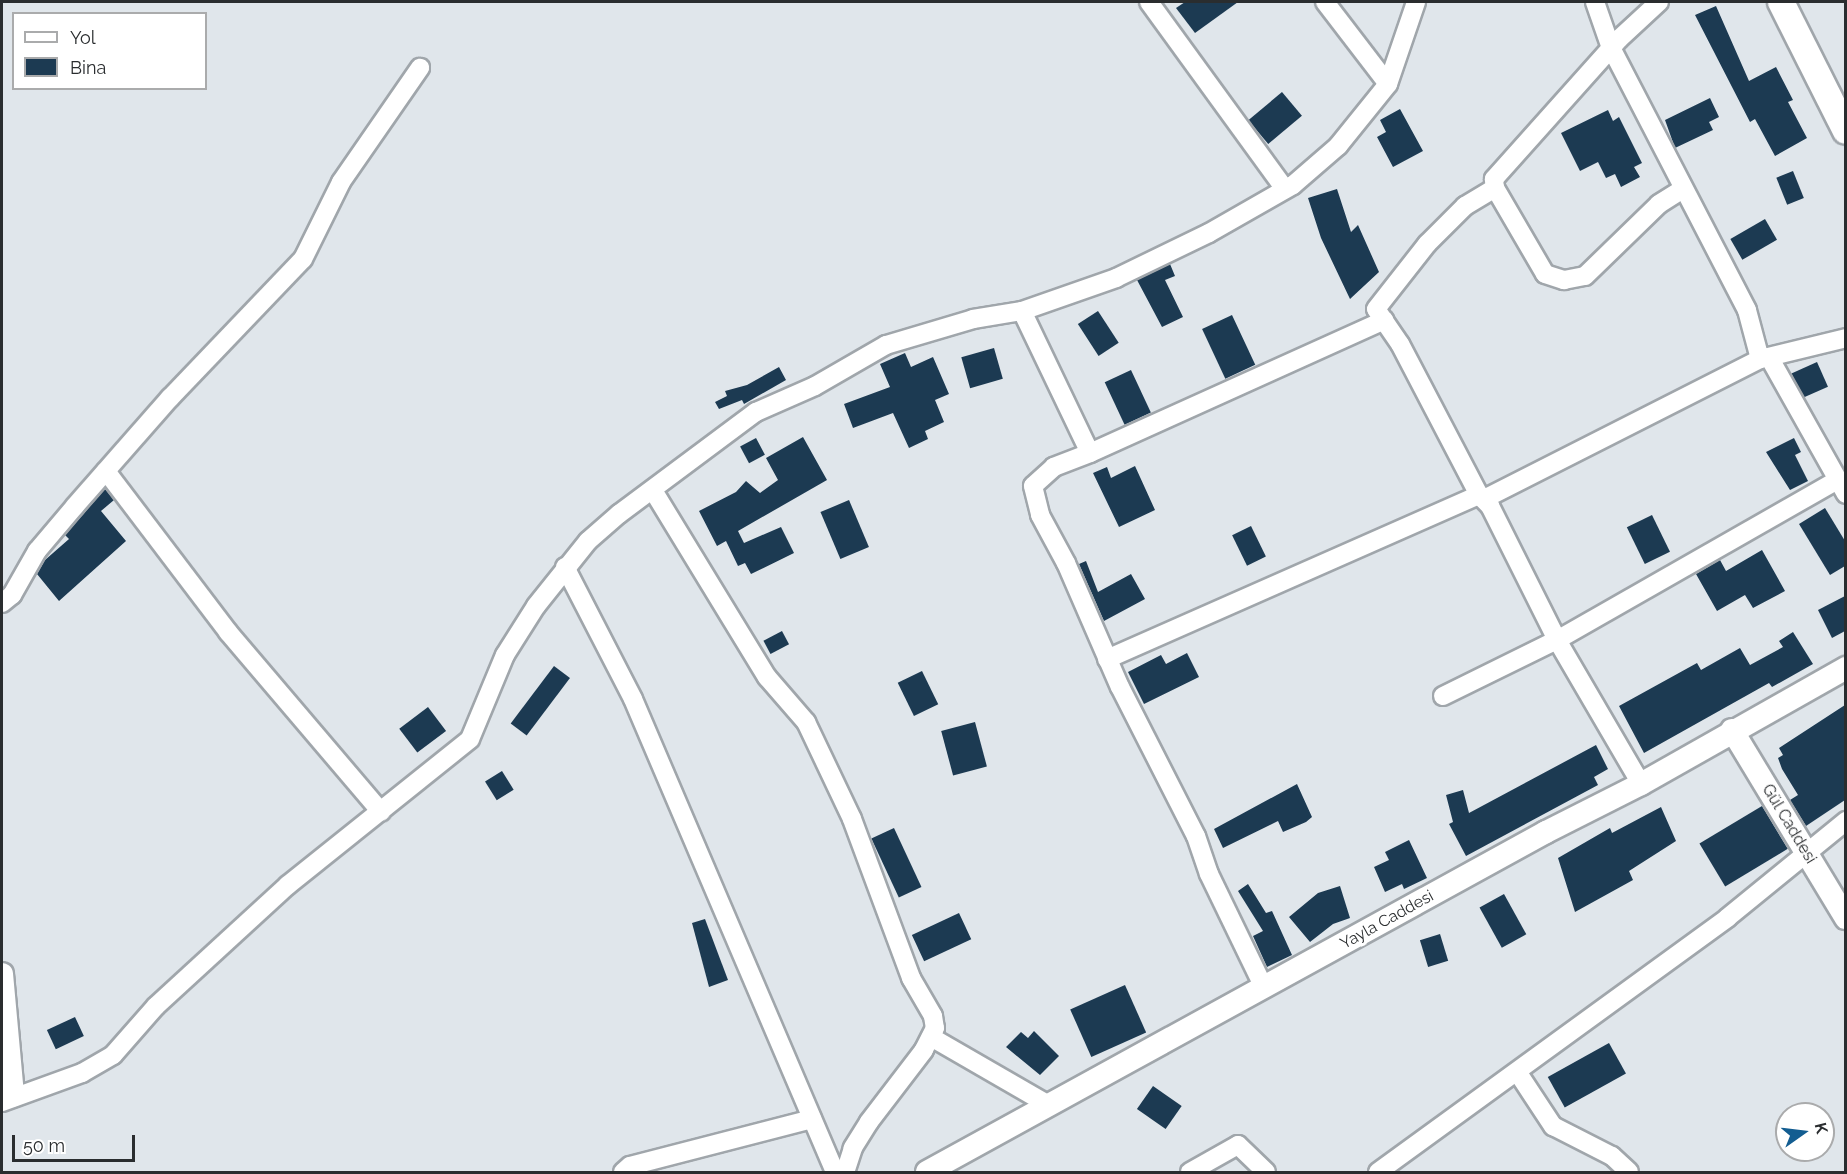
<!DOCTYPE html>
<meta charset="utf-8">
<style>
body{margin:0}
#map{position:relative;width:1847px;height:1174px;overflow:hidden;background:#e0e6eb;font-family:Raleway,sans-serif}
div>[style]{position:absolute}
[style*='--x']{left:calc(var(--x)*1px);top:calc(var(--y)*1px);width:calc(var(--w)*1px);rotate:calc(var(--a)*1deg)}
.building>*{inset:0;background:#1c3a52;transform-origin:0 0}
.roads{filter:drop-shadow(2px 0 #a0a6ab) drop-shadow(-2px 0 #a0a6ab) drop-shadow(0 2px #a0a6ab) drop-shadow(0 -2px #a0a6ab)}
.minor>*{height:18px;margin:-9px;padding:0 9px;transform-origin:9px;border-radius:9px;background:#fff}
.tertiary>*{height:22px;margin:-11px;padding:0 11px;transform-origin:11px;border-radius:11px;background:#fff}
.secondary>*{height:26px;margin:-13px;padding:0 13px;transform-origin:13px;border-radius:13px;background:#fff}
span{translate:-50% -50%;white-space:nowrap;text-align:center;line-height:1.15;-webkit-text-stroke:6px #fff;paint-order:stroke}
.street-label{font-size:16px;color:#2a2d2f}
.frame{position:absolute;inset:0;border:3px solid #2a2d2f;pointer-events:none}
.legend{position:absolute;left:12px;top:12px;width:195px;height:78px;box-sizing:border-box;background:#fff;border:2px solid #aaabac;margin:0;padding:8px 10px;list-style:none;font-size:18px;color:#2a2d2f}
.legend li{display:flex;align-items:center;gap:12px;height:30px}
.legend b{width:30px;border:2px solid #aaabac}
.north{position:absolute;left:1775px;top:1102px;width:60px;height:60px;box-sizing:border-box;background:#fff;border:2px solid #aaabac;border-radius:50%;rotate:76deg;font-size:16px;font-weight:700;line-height:24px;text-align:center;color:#2a2d2f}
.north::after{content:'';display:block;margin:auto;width:21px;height:27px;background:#135d91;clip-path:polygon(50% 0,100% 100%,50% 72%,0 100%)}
.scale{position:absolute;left:12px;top:1135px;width:123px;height:27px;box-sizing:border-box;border:3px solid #2a2d2f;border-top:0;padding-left:8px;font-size:18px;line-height:21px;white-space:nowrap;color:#2a2d2f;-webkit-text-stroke:4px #fff;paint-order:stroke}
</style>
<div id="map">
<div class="building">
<div style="clip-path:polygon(1185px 2px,1238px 2px,1195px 33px,1176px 8px)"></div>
<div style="clip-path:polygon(1716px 6px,1749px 81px,1776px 67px,1793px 100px,1788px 102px,1807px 138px,1775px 156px,1755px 119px,1750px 122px,1695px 15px)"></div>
<div style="left:1282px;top:92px;width:31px;height:44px;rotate:50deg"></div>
<div style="clip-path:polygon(1710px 98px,1719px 117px,1709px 122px,1713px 130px,1675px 148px,1665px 120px)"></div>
<div style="clip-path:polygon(1400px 109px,1423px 151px,1393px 167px,1377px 137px,1386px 132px,1380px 120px)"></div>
<div style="clip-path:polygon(1608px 110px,1613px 121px,1619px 117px,1642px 163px,1634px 167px,1640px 177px,1621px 187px,1615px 174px,1606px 178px,1598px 162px,1580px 171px,1561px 133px)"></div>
<div style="left:1793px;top:171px;width:29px;height:18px;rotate:68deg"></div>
<div style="clip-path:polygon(1337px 189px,1351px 232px,1358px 225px,1379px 272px,1350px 299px,1321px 238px,1308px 198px)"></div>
<div style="left:1765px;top:219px;width:24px;height:40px;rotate:60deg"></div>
<div style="clip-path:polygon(1170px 264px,1175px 276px,1165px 280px,1183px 317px,1162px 327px,1137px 280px)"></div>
<div style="left:1098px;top:311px;width:38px;height:24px;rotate:57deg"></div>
<div style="left:1232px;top:315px;width:55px;height:33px;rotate:65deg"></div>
<div style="left:994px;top:348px;width:32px;height:34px;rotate:74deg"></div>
<div style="clip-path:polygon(905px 353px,911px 367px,933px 357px,949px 394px,935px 400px,944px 422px,925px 431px,928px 439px,909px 448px,893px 413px,853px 428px,844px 404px,890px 387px,880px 364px)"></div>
<div style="left:1817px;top:362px;width:27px;height:28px;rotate:66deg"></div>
<div style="clip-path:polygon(779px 367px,786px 380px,744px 404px,742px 400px,719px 409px,715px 402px,727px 396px,725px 391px,747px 385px)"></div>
<div style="left:1131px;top:370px;width:47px;height:29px;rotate:65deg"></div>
<div style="clip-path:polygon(803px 437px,827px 480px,738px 531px,744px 543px,781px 527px,794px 553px,751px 574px,745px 563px,738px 566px,726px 541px,717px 546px,699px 511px,736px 492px,746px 481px,760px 493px,778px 480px,766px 458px)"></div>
<div style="left:756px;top:438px;width:19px;height:18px;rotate:62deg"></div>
<div style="clip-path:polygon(1794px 438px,1801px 452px,1795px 455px,1808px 481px,1790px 490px,1766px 452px)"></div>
<div style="clip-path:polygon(1135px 466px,1155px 510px,1119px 527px,1093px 473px,1107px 467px,1111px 478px)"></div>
<div style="clip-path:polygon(105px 489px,114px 500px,101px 511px,126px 541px,59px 601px,37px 574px,45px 560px,69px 539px,65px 535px)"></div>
<div style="left:849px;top:500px;width:51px;height:31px;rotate:67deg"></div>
<div style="clip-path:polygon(1825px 508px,1845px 541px,1845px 566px,1830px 575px,1799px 524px)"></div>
<div style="left:1652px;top:515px;width:41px;height:28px;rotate:64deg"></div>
<div style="left:1251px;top:526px;width:34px;height:21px;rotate:64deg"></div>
<div style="clip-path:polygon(1762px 550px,1785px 591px,1753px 608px,1745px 595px,1717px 611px,1696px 574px,1720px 560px,1726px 571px)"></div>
<div style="clip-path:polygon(1086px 561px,1098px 592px,1131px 574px,1145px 599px,1104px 621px,1079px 564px)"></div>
<div style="clip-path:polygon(1845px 596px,1845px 631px,1832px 638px,1818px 610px)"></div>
<div style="left:782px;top:631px;width:15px;height:21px;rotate:62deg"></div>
<div style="clip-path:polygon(1793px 632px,1813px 664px,1772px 687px,1769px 683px,1644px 753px,1619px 706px,1697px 663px,1701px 670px,1740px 648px,1750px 665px,1783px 647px,1779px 641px)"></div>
<div style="clip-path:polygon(1187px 653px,1199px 677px,1144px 704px,1128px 672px,1161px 655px,1166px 664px)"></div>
<div style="left:554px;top:666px;width:20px;height:72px;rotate:37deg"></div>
<div style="left:922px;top:671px;width:37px;height:27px;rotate:64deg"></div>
<div style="clip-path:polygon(1845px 705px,1845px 800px,1806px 826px,1790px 800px,1798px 795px,1782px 769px,1778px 758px,1783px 755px,1779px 748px)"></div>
<div style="left:428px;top:707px;width:30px;height:36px;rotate:53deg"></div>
<div style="left:975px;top:722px;width:46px;height:35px;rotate:75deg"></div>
<div style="clip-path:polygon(1596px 745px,1608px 769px,1594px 777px,1598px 785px,1466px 856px,1449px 824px,1453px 822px,1446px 795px,1463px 790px,1469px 813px)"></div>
<div style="left:502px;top:771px;width:22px;height:20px;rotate:58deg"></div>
<div style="clip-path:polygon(1297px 784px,1312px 817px,1306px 822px,1283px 832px,1278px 821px,1223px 848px,1214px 829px)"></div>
<div style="left:1762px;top:806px;width:50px;height:73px;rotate:59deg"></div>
<div style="clip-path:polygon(1661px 807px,1676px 841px,1629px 871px,1633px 880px,1575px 912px,1558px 858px,1610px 828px,1612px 833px)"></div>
<div style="left:894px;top:828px;width:65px;height:25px;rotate:65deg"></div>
<div style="clip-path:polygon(1409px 840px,1427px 878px,1404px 889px,1402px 884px,1385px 892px,1374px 867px,1389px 860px,1385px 852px)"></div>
<div style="clip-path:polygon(1248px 884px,1266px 913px,1272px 911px,1292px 955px,1267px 967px,1253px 936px,1263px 931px,1238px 891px)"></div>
<div style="clip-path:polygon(1340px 886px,1350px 918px,1333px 924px,1310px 942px,1289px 917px,1318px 893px)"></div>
<div style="left:1504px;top:894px;width:46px;height:28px;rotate:61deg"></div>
<div style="left:959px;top:913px;width:29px;height:52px;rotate:65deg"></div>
<div style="clip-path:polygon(705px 919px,728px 980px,709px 987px,692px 923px)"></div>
<div style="left:1440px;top:934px;width:28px;height:21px;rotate:73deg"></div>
<div style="left:1125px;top:985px;width:52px;height:60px;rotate:66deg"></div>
<div style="left:75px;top:1017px;width:21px;height:31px;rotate:65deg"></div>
<div style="clip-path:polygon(1034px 1031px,1059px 1056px,1040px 1075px,1006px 1047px,1021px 1032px,1028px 1038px)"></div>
<div style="left:1609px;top:1043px;width:35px;height:70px;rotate:61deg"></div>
<div style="left:1153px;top:1086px;width:35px;height:28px;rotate:35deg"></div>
</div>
<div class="roads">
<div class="minor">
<div style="--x:1149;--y:2;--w:231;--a:54"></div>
<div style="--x:1325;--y:2;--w:103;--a:52.5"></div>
<div style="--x:1659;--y:2;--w:54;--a:137.2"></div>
<div style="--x:1619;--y:39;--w:188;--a:131.8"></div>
<div style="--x:1494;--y:179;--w:9;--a:84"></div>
<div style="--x:1495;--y:188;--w:99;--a:59.8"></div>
<div style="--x:1545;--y:274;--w:20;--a:18"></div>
<div style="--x:1564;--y:280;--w:21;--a:-11"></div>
<div style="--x:1585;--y:276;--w:103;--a:-44.2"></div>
<div style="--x:1659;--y:204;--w:26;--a:-32"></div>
<div style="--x:1022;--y:311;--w:157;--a:64.4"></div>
<div style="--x:1090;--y:453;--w:323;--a:-24.3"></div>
<div style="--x:1769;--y:357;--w:157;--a:60.7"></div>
<div style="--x:1760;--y:359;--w:89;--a:-13.7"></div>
<div style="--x:1090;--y:453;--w:39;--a:159"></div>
<div style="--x:1054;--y:467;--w:28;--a:138"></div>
<div style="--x:1033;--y:486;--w:30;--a:76"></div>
<div style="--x:1040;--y:515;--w:55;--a:61.6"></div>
<div style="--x:1066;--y:563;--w:135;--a:66.5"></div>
<div style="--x:1120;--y:687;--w:167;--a:63"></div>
<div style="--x:1196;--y:836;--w:40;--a:71.1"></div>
<div style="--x:1209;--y:874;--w:127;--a:64.2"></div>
<div style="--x:106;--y:471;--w:202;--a:52.8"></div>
<div style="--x:228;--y:632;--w:236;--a:49.6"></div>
<div style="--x:654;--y:492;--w:217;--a:58.6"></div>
<div style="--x:767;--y:677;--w:60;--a:49.1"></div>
<div style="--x:806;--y:722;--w:107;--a:64.6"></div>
<div style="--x:852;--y:819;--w:170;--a:69.6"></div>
<div style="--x:911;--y:978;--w:44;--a:59.9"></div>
<div style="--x:933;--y:1016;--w:12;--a:81"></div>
<div style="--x:935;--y:1028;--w:25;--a:117"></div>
<div style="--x:924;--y:1050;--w:91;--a:127.4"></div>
<div style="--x:869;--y:1122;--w:31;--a:122"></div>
<div style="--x:853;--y:1148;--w:25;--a:108"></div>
<div style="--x:1479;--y:495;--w:170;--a:-117.6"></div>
<div style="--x:1400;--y:344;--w:42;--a:-124.4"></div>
<div style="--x:1376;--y:309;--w:83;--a:-51.9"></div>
<div style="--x:1427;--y:244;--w:54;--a:-45"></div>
<div style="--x:1465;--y:206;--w:35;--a:-31"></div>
<div style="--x:1484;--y:499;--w:309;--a:-26.9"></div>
<div style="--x:1760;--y:359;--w:51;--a:-104.9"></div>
<div style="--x:1747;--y:310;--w:295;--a:-117.4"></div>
<div style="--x:1611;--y:48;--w:49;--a:-109.2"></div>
<div style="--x:565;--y:567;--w:148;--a:62.7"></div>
<div style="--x:633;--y:699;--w:514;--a:66.87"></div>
<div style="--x:2;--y:603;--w:13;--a:-39"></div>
<div style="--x:12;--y:595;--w:51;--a:-60.4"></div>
<div style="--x:37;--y:551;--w:59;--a:-49.8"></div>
<div style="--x:75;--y:506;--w:144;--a:-48.7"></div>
<div style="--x:170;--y:398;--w:192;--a:-46.3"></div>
<div style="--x:303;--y:259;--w:86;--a:-63.7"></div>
<div style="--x:341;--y:182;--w:139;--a:-55.3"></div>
<div style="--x:1107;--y:659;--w:407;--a:-23.8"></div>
<div style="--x:1479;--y:495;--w:16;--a:45"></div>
<div style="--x:1490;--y:506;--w:150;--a:63.4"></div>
<div style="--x:1557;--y:640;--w:167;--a:59.7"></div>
<div style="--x:1443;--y:696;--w:127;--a:-26.2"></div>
<div style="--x:1557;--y:640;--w:322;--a:-29.7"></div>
<div style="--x:931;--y:1037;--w:136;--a:30"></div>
<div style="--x:1518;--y:1073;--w:64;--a:56.6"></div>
<div style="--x:1553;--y:1126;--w:66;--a:27"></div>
<div style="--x:1612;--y:1156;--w:23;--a:43"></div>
<div style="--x:2;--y:1102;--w:85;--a:-19.9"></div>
<div style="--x:82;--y:1073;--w:36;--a:-30"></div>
<div style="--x:113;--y:1055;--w:65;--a:-48.7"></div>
<div style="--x:156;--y:1006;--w:179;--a:-42.5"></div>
<div style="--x:288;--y:885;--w:233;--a:-38.7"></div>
<div style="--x:470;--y:739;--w:91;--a:-67.4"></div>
<div style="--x:505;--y:655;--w:58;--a:-57.7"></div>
<div style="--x:536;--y:606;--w:83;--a:-51.3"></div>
<div style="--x:588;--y:541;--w:41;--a:-41.1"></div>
<div style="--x:619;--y:514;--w:171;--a:-36.7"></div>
<div style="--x:756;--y:412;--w:64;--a:-23.8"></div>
<div style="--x:815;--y:386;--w:82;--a:-30"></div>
<div style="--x:886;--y:345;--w:91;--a:-16.6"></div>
<div style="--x:973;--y:319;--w:50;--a:-9.3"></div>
<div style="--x:1022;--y:311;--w:100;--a:-19.3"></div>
<div style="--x:1116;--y:278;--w:103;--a:-25.8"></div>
<div style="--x:1209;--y:233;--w:97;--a:-29.7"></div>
<div style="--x:1293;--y:185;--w:60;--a:-40.9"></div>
<div style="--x:1338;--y:146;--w:80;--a:-51.1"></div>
<div style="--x:1388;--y:84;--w:87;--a:-71.1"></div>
<div style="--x:623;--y:1172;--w:9;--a:-41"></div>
<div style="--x:630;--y:1166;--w:188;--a:-14.5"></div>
<div style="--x:1190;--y:1172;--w:55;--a:-29.4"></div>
<div style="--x:1238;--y:1145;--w:39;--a:44"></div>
<div style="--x:1378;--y:1172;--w:432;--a:-36"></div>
<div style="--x:1727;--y:918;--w:154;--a:-39.2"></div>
</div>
<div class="tertiary">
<div style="--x:1732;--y:730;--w:220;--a:58.8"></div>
<div style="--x:2;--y:974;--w:122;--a:84.8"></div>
<div style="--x:927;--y:1172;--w:706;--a:-28.78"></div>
<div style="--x:1546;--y:832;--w:106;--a:-26.8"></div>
<div style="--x:1641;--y:784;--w:236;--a:-29.5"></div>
</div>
<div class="secondary">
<div style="--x:1781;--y:2;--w:144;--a:63.3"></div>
</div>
</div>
<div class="street-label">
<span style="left:1789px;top:824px;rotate:59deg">Gül Caddesi</span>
<span style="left:1387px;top:920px;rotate:-29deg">Yayla Caddesi</span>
</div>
<div class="frame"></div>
<ul class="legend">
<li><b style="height:8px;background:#fff"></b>Yol</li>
<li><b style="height:16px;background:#1c3a52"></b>Bina</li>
</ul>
<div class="north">K</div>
<div class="scale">50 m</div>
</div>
